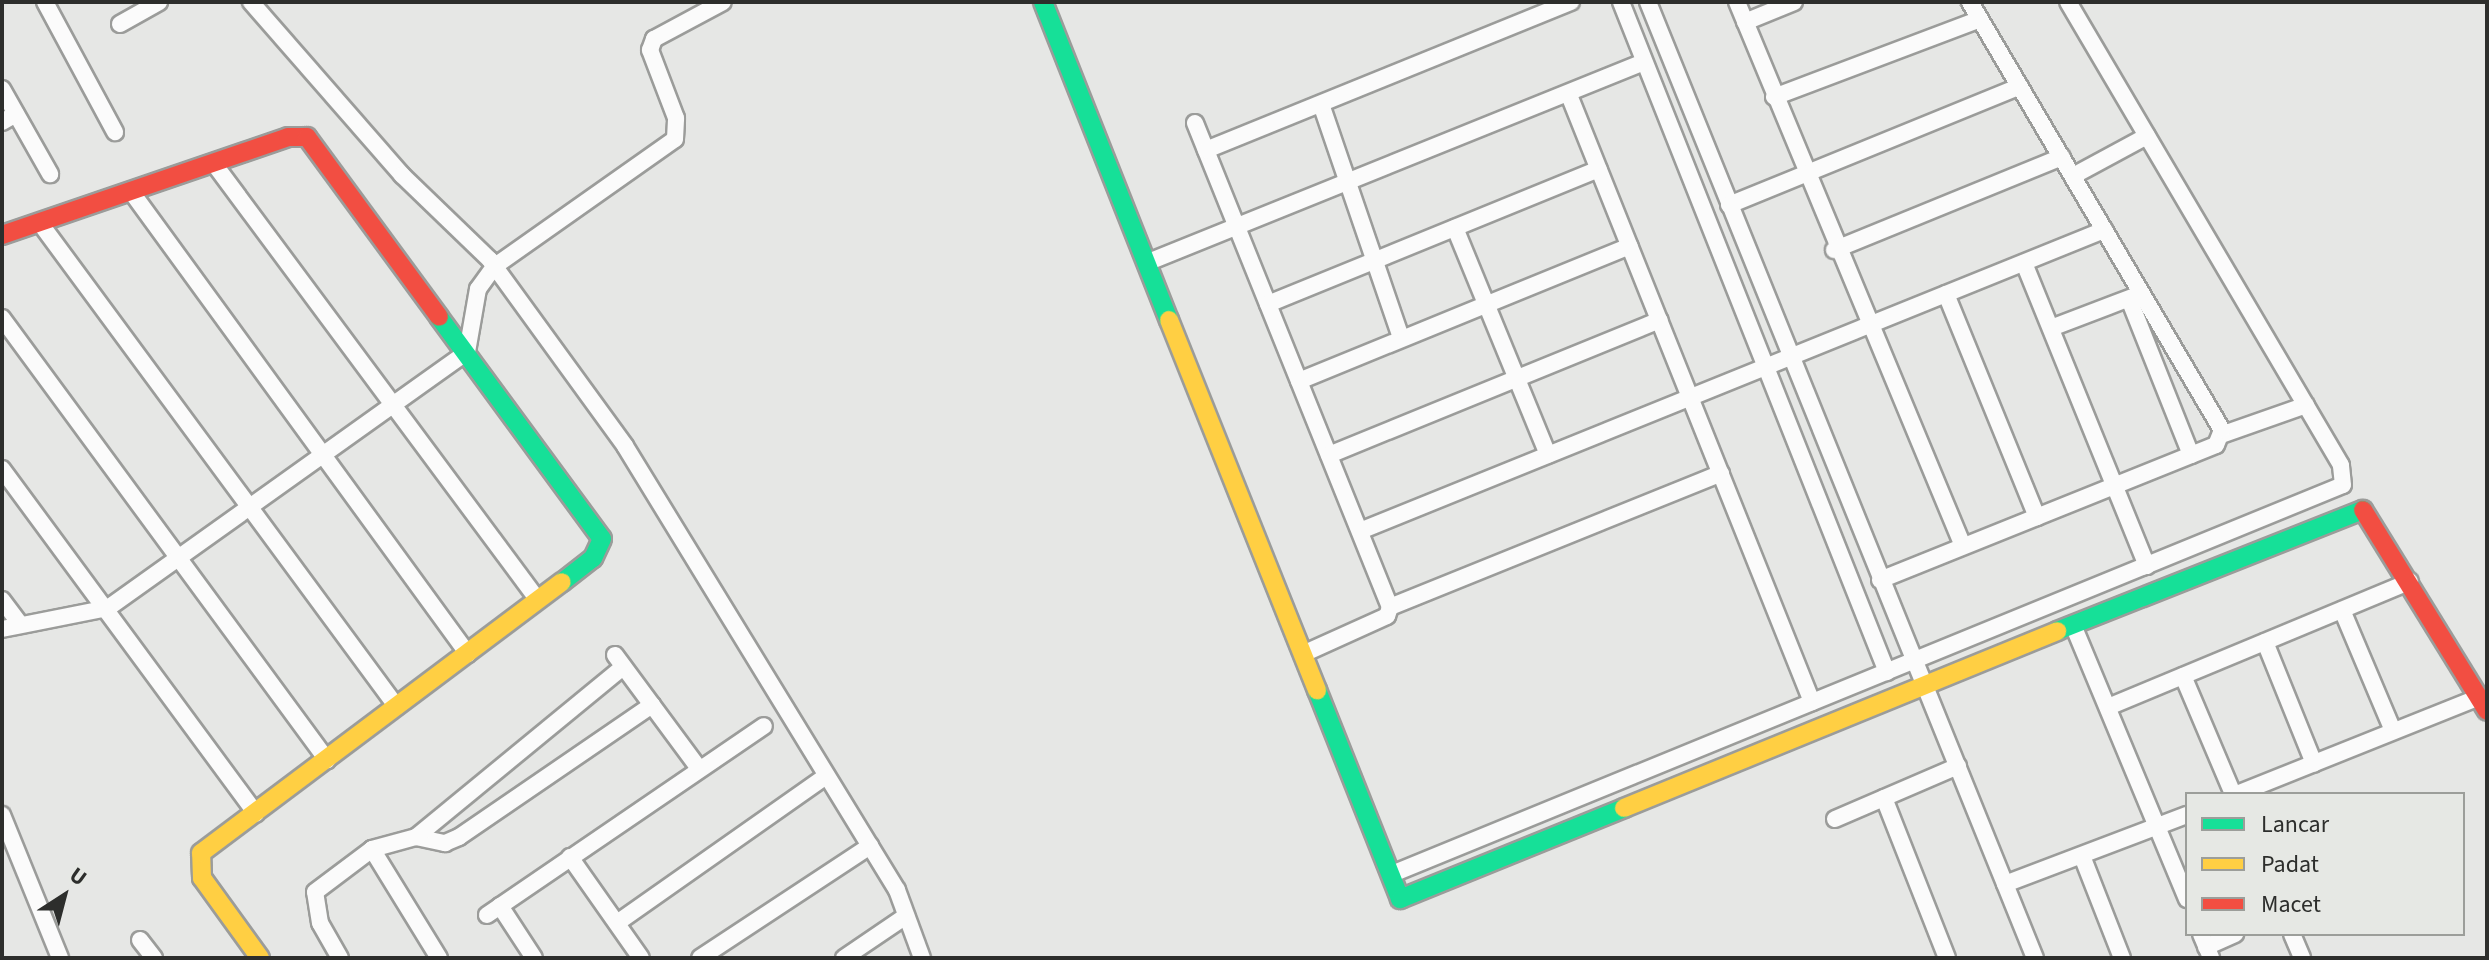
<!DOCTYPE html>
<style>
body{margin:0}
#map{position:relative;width:2489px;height:960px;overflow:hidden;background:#e6e7e5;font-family:"Source Sans 3",sans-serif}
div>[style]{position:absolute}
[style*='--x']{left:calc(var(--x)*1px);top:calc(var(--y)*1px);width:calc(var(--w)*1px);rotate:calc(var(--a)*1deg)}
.roads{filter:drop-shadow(2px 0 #9b9c9a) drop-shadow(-2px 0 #9b9c9a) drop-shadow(0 2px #9b9c9a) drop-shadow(0 -2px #9b9c9a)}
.street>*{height:16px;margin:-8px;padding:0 8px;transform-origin:8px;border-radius:8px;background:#fbfbfb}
.fast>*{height:18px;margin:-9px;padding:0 9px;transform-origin:9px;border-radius:9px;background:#16e098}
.slow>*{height:18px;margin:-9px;padding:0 9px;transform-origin:9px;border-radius:9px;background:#ffcf43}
.jam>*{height:18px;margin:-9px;padding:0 9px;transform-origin:9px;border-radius:9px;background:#f24e42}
span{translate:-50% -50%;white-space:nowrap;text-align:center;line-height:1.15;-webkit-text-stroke:7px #e6e8e4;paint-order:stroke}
.frame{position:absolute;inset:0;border:4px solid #2d2e2c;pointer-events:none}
.legend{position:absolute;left:2185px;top:792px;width:280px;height:144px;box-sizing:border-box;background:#e6e8e4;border:2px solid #9c9e9a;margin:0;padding:10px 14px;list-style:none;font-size:24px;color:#2d2e2c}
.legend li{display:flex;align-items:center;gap:16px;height:40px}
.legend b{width:40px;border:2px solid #9c9e9a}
.north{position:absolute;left:24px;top:856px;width:80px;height:80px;-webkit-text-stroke:6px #e6e8e4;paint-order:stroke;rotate:36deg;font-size:22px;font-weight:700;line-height:32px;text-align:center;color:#2d2e2c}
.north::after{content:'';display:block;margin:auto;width:28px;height:36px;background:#2d2e2c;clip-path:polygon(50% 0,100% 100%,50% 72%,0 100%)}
</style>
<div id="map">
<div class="roads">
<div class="street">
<div style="--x:45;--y:2;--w:148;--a:61.7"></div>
<div style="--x:251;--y:2;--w:230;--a:48.9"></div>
<div style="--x:402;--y:175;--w:122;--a:44"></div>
<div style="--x:490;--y:260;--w:230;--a:54"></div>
<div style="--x:625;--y:446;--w:521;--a:58.51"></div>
<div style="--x:897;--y:890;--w:72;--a:69.8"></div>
<div style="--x:1621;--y:2;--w:721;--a:68.35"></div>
<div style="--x:1648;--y:2;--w:1031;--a:67.96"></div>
<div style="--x:1737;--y:2;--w:589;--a:67.44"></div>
<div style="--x:1745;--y:22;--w:53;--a:-22.2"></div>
<div style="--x:120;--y:24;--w:45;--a:-29.4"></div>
<div style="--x:2;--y:89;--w:98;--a:60.5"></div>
<div style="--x:1569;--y:95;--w:654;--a:68.18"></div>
<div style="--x:1774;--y:97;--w:220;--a:-20.7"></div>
<div style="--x:1321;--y:104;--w:247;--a:71.1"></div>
<div style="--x:2;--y:122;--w:16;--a:-30"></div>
<div style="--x:1195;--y:123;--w:522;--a:68.06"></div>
<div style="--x:1390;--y:607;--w:9;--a:108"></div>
<div style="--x:1387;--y:616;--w:92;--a:155.7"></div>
<div style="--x:1206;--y:150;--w:394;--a:-22.1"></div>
<div style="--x:215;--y:165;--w:542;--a:53.41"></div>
<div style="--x:2073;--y:176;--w:84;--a:-28.4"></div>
<div style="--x:133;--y:194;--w:569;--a:53.94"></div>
<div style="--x:1729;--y:205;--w:314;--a:-22.2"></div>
<div style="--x:40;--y:223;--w:601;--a:53.59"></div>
<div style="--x:1455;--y:228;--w:245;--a:67.7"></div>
<div style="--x:1834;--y:250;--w:246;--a:-22.2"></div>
<div style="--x:1146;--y:263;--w:537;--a:-21.98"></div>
<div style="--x:2024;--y:263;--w:327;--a:67.9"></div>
<div style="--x:1946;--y:294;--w:241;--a:67.8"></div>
<div style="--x:2129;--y:299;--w:168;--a:68.3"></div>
<div style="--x:1268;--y:304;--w:357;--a:-22.2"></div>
<div style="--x:2;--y:318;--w:549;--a:53.67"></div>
<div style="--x:2051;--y:328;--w:90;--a:-20.9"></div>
<div style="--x:1299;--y:381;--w:357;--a:-22.2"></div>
<div style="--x:2221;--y:435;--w:90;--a:-19.4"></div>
<div style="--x:1329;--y:455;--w:357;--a:-22.2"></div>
<div style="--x:2;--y:469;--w:428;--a:53.6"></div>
<div style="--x:1360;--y:531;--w:803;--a:-22.03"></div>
<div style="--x:1880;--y:580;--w:362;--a:-21.9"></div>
<div style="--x:2216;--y:445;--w:16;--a:-68"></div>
<div style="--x:2222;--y:430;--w:497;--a:-120.5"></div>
<div style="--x:2;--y:600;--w:30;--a:53"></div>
<div style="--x:1390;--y:607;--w:357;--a:-22"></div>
<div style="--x:2342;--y:610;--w:131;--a:67.1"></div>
<div style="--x:2073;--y:625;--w:297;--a:67.4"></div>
<div style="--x:2;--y:629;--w:108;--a:-11.2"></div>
<div style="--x:108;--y:608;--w:441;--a:-35.5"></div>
<div style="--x:467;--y:352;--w:64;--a:-80.1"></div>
<div style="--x:478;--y:289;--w:29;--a:-54"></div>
<div style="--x:495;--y:266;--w:220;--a:-35.2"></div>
<div style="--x:675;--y:139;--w:21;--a:-87"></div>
<div style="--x:676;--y:118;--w:73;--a:-110.9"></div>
<div style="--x:650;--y:50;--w:12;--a:-70"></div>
<div style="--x:654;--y:39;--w:78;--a:-28.2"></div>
<div style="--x:2265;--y:642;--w:131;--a:68"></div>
<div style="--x:615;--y:655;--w:139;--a:53.5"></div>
<div style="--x:2183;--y:676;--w:128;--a:67"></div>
<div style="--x:2108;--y:707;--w:327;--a:-22.6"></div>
<div style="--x:2237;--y:794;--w:261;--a:-21.8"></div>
<div style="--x:1884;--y:798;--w:172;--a:68.5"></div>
<div style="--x:2;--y:815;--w:154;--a:67.9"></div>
<div style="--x:1835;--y:819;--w:134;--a:-23.3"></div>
<div style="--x:416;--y:837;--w:30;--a:12"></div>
<div style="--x:445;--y:843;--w:15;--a:-23"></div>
<div style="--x:459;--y:837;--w:234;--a:-34.4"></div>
<div style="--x:2082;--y:856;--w:110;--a:68.6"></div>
<div style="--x:570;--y:857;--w:123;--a:54.9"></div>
<div style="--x:1392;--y:874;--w:1027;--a:-22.25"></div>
<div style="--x:2343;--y:485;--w:20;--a:-96"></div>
<div style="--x:2341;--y:465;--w:537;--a:-120.52"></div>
<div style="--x:2005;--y:884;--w:195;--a:-20.8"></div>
<div style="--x:500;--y:906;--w:62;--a:56.8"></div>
<div style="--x:487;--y:915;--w:335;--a:-34.3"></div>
<div style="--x:617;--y:923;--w:256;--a:-35.1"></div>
<div style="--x:2201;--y:934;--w:26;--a:67"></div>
<div style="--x:2292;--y:934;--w:26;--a:67"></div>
<div style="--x:140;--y:940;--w:23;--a:52"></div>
<div style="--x:2206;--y:947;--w:32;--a:-24"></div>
<div style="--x:340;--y:958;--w:40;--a:-119.7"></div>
<div style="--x:320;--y:923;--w:31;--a:-99"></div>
<div style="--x:315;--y:892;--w:71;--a:-37"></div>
<div style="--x:439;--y:958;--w:128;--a:-121.6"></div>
<div style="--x:372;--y:849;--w:46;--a:-15.3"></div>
<div style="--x:416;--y:837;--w:268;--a:-39.4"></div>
<div style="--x:700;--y:958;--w:204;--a:-33.4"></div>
<div style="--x:844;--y:958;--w:75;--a:-34.1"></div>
</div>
<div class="fast">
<div style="--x:1043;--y:2;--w:342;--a:68.4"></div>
<div style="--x:439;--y:317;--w:275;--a:53.7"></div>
<div style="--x:602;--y:539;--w:21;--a:115"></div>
<div style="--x:593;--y:558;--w:39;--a:142"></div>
<div style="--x:2057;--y:631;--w:329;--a:-21.6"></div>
<div style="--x:1317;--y:690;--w:225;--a:68.3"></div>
<div style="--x:1400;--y:899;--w:242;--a:-22.1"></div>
</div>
<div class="slow">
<div style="--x:1169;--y:320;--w:399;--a:68.2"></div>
<div style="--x:1624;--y:808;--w:468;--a:-22.2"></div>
<div style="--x:260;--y:958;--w:99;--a:-125.9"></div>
<div style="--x:202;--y:878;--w:25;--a:-92"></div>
<div style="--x:201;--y:853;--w:451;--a:-36.9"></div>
</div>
<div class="jam">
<div style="--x:2;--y:235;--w:302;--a:-18.9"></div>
<div style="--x:288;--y:137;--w:19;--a:0"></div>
<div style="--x:307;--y:137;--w:223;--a:53.7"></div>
<div style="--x:2363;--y:510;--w:236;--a:58.3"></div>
</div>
</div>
<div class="frame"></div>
<ul class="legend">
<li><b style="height:10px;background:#16e098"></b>Lancar</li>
<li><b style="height:10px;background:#ffcf43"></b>Padat</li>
<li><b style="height:10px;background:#f24e42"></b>Macet</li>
</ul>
<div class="north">U</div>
</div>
